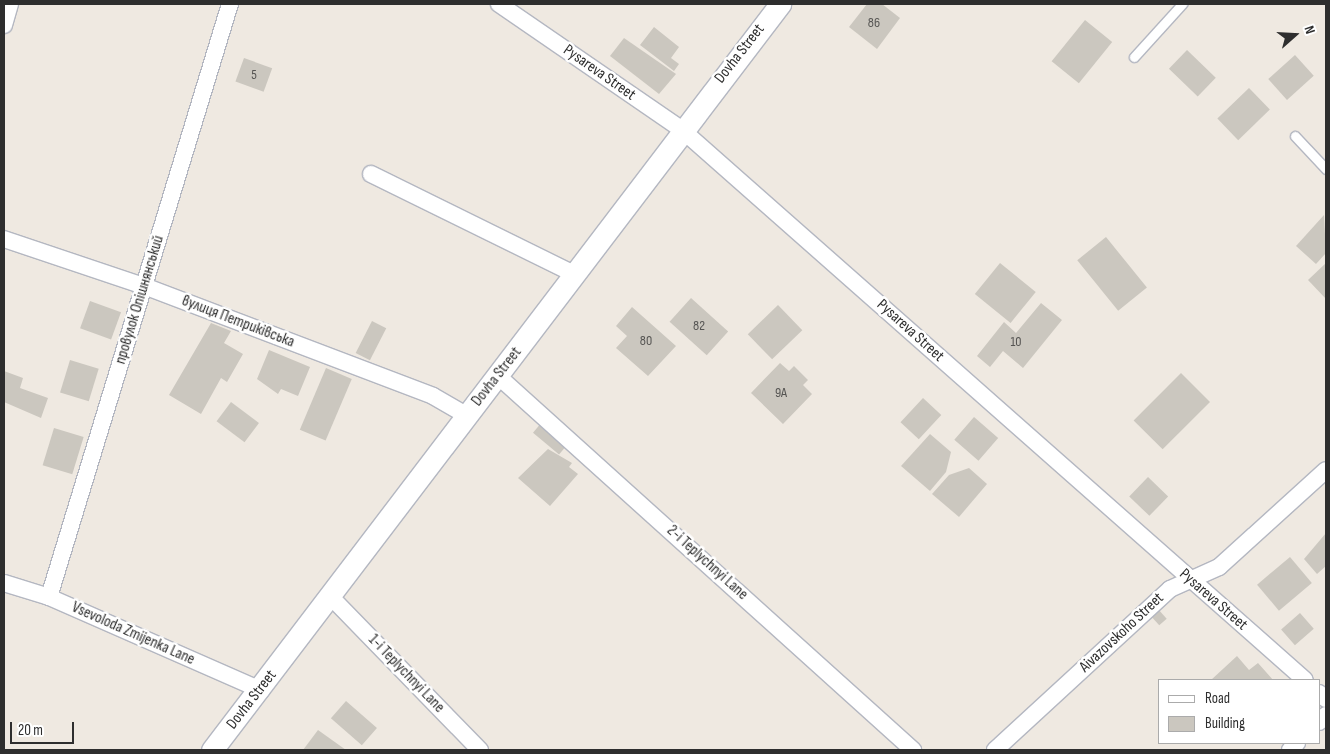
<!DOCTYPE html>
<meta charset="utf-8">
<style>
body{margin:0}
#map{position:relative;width:1330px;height:754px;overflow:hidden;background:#efe9e1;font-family:"Sofia Sans Condensed",sans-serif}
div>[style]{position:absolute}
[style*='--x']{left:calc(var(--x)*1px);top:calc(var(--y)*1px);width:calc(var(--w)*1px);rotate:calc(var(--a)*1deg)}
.building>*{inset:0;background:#cbc7bf;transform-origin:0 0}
.roads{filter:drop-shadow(1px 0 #b4b7c1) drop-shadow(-1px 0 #b4b7c1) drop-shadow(0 1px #b4b7c1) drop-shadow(0 -1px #b4b7c1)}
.service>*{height:9px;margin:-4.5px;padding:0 4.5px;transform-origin:4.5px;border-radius:4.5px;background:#fff}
.minor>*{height:16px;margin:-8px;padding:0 8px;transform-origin:8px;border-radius:8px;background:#fff}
.tertiary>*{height:21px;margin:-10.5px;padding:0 10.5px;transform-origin:10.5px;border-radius:10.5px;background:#fff}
span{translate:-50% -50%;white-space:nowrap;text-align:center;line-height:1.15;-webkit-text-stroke:5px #fff;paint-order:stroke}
.number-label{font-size:14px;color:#555452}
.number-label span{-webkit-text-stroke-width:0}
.street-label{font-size:16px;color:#2e2e2e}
.frame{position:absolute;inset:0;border:5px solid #2e2e2e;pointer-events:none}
.legend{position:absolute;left:1158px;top:679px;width:162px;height:65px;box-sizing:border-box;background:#fff;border:1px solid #ababab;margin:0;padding:6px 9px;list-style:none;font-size:15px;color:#2e2e2e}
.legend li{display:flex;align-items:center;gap:10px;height:25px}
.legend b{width:25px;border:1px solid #ababab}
.north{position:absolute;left:1270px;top:10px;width:50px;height:50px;-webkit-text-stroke:4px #fff;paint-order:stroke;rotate:71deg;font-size:14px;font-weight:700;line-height:20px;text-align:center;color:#2e2e2e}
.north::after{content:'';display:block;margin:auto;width:18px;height:22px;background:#2e2e2e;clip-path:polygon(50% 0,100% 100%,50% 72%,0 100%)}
.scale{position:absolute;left:10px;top:722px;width:64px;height:22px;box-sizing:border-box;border:2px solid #2e2e2e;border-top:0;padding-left:6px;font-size:15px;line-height:18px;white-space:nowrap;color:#2e2e2e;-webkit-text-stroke:4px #fff;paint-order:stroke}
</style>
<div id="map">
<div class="building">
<div style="clip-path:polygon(867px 4px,882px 4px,900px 18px,877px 49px,849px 27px)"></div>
<div style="left:1085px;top:20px;width:35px;height:53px;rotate:39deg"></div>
<div style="clip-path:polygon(654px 27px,679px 47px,671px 58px,679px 64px,674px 71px,640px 45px)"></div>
<div style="clip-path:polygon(624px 38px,676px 74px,659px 94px,610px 56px)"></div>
<div style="left:1187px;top:50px;width:40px;height:26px;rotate:44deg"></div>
<div style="left:1295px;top:55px;width:28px;height:36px;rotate:48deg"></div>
<div style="left:244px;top:58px;width:30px;height:25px;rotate:20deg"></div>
<div style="left:1249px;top:88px;width:30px;height:44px;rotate:46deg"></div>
<div style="clip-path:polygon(1324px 215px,1326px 253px,1316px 264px,1296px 246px)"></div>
<div style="left:1106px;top:237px;width:65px;height:37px;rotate:51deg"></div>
<div style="left:1000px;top:263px;width:46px;height:40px;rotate:39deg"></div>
<div style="clip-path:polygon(1326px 263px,1326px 299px,1308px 280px)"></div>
<div style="left:691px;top:298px;width:50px;height:32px;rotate:42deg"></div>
<div style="left:90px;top:301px;width:33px;height:29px;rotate:20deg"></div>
<div style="clip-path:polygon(1041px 303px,1062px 320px,1023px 368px,1003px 351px,990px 367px,977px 356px,1004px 322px,1016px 333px)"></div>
<div style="left:778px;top:305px;width:35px;height:42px;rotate:46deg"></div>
<div style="clip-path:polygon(632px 307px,676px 346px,648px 376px,616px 348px,627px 336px,616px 326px)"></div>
<div style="left:372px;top:321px;width:16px;height:36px;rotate:27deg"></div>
<div style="clip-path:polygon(211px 323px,231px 331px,224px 343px,243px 354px,227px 382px,221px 378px,201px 414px,169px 395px)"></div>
<div style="clip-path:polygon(269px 350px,310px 367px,298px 396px,281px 389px,278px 394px,257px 379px)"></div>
<div style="left:70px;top:360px;width:30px;height:34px;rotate:17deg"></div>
<div style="clip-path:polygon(780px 363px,789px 371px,794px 366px,808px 380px,803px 385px,812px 394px,783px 424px,751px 393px)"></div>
<div style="left:326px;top:368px;width:28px;height:67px;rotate:23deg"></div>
<div style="clip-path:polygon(4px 371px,23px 378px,20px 388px,48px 398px,41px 418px,4px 402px)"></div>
<div style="left:1181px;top:373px;width:41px;height:67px;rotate:45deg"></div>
<div style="left:923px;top:398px;width:25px;height:33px;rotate:43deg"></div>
<div style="left:231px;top:402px;width:35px;height:24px;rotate:37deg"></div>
<div style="left:974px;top:417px;width:32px;height:30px;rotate:41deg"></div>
<div style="left:542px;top:422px;width:34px;height:14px;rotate:40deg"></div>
<div style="left:54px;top:428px;width:31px;height:39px;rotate:17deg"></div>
<div style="clip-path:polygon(930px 434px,951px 452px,946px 472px,930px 491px,901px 466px)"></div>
<div style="clip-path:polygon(548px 449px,572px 463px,569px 467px,578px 474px,550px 506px,518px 478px)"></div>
<div style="clip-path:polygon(969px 468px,987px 484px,959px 517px,932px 494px,949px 475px)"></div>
<div style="left:1148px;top:477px;width:28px;height:27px;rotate:44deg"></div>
<div style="clip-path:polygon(1326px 533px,1326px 566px,1317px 574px,1304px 559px)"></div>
<div style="left:1290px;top:557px;width:34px;height:43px;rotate:50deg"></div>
<div style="left:1158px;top:609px;width:13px;height:10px;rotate:48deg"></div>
<div style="left:1300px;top:613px;width:21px;height:25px;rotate:49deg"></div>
<div style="clip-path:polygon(1237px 656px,1249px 670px,1258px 663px,1273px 680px,1211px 680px)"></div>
<div style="left:346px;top:701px;width:41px;height:23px;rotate:41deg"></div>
<div style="clip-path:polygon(318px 730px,346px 750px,303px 750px)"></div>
</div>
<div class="roads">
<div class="service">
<div style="--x:1134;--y:57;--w:72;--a:-47.8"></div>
<div style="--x:1295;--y:136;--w:45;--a:46.8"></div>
</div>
<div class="minor">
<div style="--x:499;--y:4;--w:221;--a:34.5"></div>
<div style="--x:681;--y:129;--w:832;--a:41.44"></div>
<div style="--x:4;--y:25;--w:22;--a:-74"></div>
<div style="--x:371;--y:174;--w:226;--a:26.2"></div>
<div style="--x:4;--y:239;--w:148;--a:18.6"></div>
<div style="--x:144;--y:286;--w:309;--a:20.8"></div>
<div style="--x:433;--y:396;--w:39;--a:30"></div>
<div style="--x:498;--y:376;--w:559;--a:42.03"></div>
<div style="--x:4;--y:583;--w:47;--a:17.3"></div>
<div style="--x:49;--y:597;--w:232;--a:23.7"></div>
<div style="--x:49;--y:597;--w:620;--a:-73.03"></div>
<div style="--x:331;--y:597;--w:214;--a:45.8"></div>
<div style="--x:1319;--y:693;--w:9;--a:41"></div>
<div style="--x:1319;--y:722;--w:10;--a:-45"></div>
<div style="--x:995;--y:750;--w:238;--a:-42.6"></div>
<div style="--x:1170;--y:589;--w:54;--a:-24.2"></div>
<div style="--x:1219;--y:567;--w:144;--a:-42.2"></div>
<div style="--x:1290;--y:750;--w:10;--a:-45"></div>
</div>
<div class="tertiary">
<div style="--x:212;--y:750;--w:938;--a:-52.71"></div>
</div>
</div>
<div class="number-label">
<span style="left:874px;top:23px">86</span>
<span style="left:254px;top:75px">5</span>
<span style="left:699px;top:326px">82</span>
<span style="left:646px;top:341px">80</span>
<span style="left:1016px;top:342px">10</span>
<span style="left:781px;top:393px">9А</span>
</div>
<div class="street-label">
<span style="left:740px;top:54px;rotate:-52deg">Dovha Street</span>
<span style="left:599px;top:73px;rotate:35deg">Pysareva Street</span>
<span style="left:140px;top:300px;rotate:-73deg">провулок Опішнянський</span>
<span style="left:238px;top:322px;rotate:21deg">вулиця Петриківська</span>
<span style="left:910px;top:331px;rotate:42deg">Pysareva Street</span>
<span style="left:497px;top:377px;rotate:-52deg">Dovha Street</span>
<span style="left:707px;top:563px;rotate:42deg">2-i Teplychnyi Lane</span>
<span style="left:1213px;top:600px;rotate:41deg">Pysareva Street</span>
<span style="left:1122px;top:633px;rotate:-43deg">Aivazovskoho Street</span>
<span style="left:133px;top:634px;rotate:24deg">Vsevoloda Zmijenka Lane</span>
<span style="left:406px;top:674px;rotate:46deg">1-i Teplychnyi Lane</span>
<span style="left:252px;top:700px;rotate:-52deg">Dovha Street</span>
</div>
<div class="frame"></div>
<ul class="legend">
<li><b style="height:6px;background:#fff"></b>Road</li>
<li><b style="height:14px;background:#cbc7bf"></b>Building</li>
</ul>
<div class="north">N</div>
<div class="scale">20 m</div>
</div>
